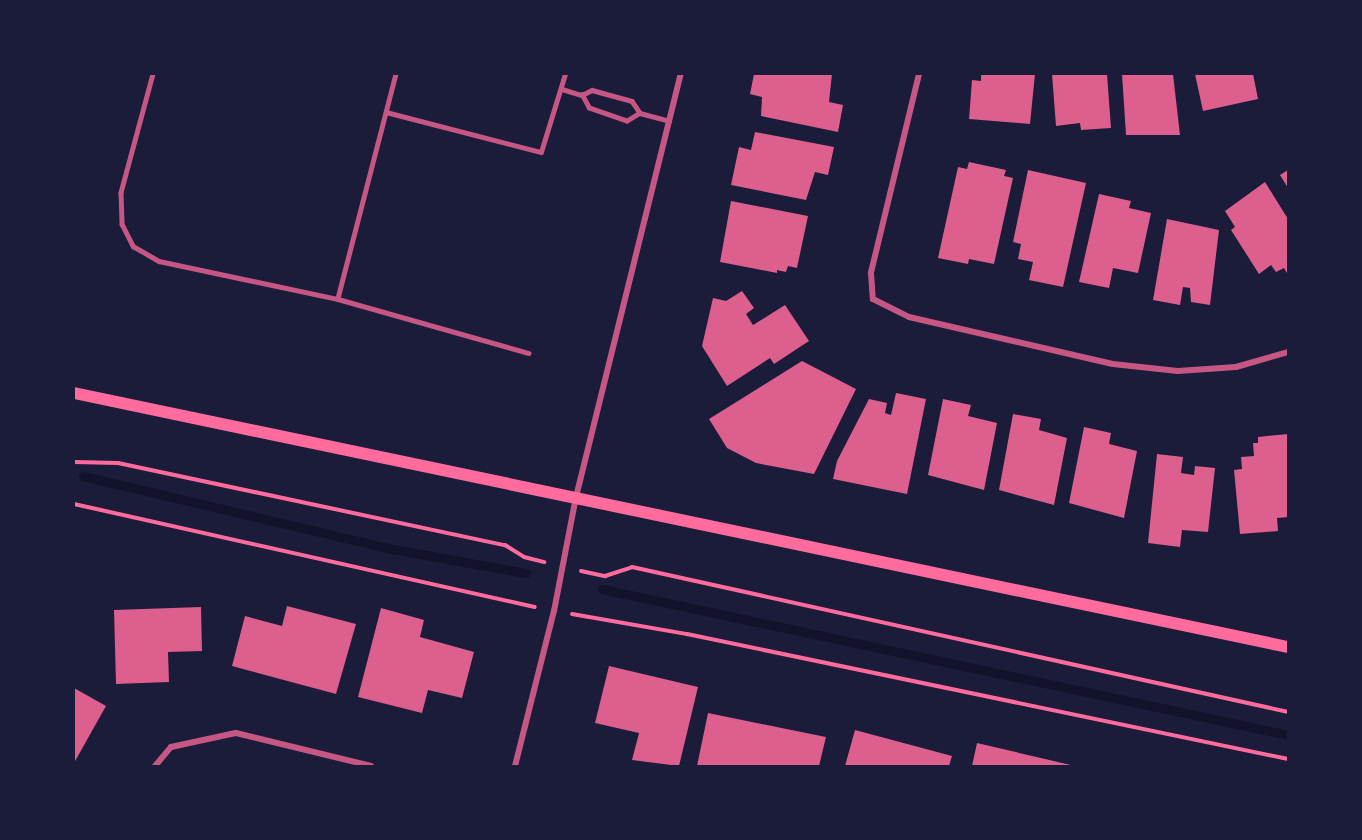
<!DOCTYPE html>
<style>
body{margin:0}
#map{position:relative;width:1362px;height:840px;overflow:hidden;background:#1b1b3a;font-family:Cabin,sans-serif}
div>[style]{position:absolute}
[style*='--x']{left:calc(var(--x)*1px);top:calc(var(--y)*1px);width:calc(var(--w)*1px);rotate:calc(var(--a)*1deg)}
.stream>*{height:9px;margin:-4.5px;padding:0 4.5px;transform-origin:4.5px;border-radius:4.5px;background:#12122b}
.building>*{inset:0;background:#dd5f8e}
.path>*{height:4px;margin:-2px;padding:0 2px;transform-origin:2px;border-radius:2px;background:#ff6b9d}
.service>*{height:4.5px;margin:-2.25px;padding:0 2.25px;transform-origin:2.25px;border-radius:2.25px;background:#c65784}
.minor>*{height:6px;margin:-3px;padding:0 3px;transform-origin:3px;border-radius:3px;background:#c65784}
.secondary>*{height:12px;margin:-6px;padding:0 6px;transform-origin:6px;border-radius:6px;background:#ff6b9d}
span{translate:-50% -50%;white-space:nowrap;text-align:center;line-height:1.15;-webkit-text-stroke:6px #1b1b3a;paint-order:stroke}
.frame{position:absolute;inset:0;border:75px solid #1b1b3a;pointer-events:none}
</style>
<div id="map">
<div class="stream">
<div style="--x:83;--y:476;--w:318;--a:13.3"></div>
<div style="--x:392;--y:549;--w:136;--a:10.2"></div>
<div style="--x:602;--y:589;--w:701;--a:12.01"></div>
</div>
<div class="building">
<div style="clip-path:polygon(754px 74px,832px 74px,829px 102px,843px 105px,838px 132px,761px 116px,762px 97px,750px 94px)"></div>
<div style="clip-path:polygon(981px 74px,1035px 74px,1030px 124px,969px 119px,972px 80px,981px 81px)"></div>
<div style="clip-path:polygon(1052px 74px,1107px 74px,1111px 128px,1081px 130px,1080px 123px,1056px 126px)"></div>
<div style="clip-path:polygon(1122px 74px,1173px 74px,1180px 135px,1126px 135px)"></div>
<div style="clip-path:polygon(1195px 74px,1253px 74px,1258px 99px,1203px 111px)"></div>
<div style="clip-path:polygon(755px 132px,834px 147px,828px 175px,815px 172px,806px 200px,731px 185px,739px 147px,751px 150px)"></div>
<div style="clip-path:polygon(969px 162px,1006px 170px,1004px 176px,1013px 178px,994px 264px,969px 259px,968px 264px,938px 258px,958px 167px,967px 169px)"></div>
<div style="clip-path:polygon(1028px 170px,1086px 183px,1063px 287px,1029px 280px,1033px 262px,1018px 259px,1021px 244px,1013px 242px)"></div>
<div style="clip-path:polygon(1288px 170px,1288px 188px,1280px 175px)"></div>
<div style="clip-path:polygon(1265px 182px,1288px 219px,1288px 275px,1284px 268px,1276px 272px,1271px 265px,1259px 274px,1231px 230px,1235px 227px,1225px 211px)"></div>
<div style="clip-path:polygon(1099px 194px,1131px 201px,1129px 208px,1151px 213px,1138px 273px,1113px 268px,1109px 288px,1079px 282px)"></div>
<div style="clip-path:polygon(731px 201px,808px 216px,797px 268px,788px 266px,786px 272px,777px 270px,777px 273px,720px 262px)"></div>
<div style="clip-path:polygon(1167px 219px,1219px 230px,1210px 305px,1191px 302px,1190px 288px,1183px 287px,1180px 305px,1153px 300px)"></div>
<div style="clip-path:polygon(742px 291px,754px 308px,746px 314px,753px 325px,785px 305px,809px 341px,774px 364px,770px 358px,727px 386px,702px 346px,713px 298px,726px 301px)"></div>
<div style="clip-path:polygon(802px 361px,856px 389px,814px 474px,756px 463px,727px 448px,709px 419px)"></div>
<div style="clip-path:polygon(896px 393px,926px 399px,907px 494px,833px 479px,837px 461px,869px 399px,887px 403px,885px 413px,891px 415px)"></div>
<div style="clip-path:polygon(943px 399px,971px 405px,968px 416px,997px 423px,984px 490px,928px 475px)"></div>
<div style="clip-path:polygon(1013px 414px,1041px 419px,1039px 430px,1067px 438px,1054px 505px,999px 490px)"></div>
<div style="clip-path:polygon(1084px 427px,1111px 433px,1109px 444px,1137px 451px,1124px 518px,1069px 503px)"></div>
<div style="clip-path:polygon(1288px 434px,1288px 517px,1277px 518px,1278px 531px,1240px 534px,1234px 470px,1242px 469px,1241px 457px,1254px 456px,1253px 443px,1258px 443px,1258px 437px)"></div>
<div style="clip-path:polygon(1157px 454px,1183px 457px,1181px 473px,1194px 475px,1195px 466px,1215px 468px,1208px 532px,1182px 530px,1180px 547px,1148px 543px)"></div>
<div style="clip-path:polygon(287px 606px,356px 624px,336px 694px,232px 666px,245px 616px,282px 626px)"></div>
<div style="clip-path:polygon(201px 607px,202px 651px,168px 652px,169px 682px,116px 684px,114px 610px)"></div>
<div style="clip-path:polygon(381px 608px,424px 620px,420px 637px,474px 652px,462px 698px,428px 690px,422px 713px,358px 697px)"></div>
<div style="clip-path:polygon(609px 666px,698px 687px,679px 766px,632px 760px,639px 733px,595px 723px)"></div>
<div style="clip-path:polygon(74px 688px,106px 706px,74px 763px)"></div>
<div style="clip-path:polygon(708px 713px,826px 737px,819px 766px,697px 766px)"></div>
<div style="clip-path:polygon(855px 730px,952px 756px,949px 766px,845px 766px)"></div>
<div style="clip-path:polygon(977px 743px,1075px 766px,972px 766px)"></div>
</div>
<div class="path">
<div style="--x:74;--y:462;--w:44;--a:1.3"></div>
<div style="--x:118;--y:463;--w:396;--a:12"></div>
<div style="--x:505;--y:545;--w:22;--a:32"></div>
<div style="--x:524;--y:557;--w:21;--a:14"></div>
<div style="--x:74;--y:504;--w:472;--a:12.6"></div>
<div style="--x:581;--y:571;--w:25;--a:12"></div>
<div style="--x:605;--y:576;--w:28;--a:-18"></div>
<div style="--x:632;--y:567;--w:672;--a:12.46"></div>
<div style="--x:572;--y:614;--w:117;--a:9.9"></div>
<div style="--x:687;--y:634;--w:614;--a:11.75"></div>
</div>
<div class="service">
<div style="--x:153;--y:74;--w:123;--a:105.1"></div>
<div style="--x:121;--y:193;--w:31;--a:88"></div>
<div style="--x:122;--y:224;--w:25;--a:63"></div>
<div style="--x:133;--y:246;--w:30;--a:30"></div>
<div style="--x:159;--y:261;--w:183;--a:12"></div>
<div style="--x:396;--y:74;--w:232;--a:104.5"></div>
<div style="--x:338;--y:299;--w:198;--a:15.8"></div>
<div style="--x:562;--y:89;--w:21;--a:17"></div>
<div style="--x:386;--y:112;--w:160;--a:14.5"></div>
<div style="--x:541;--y:152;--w:82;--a:-72.9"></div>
<div style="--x:640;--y:113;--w:15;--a:148"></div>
<div style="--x:627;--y:121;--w:40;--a:-161.1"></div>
<div style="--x:589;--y:108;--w:15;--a:-118"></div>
<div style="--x:582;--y:95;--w:11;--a:-27"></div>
<div style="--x:592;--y:90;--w:41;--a:15.4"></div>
<div style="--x:632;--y:101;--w:14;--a:56"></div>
<div style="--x:640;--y:113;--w:30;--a:15"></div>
</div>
<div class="minor">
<div style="--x:919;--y:74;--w:205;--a:103.6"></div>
<div style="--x:871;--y:273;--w:26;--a:86"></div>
<div style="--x:873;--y:299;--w:40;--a:26.6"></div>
<div style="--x:909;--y:317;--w:209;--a:13"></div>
<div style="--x:1113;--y:364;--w:65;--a:6.1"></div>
<div style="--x:1178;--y:371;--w:58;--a:-3.9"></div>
<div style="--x:1236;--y:367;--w:54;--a:-16.1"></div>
<div style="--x:155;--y:766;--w:25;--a:-50"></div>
<div style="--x:171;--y:747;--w:66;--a:-12.2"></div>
<div style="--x:236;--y:733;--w:139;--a:13.7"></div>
<div style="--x:515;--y:766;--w:160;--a:-75.9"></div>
<div style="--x:554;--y:611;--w:116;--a:-79.1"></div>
<div style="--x:576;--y:497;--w:436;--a:-76.1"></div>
</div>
<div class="secondary">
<div style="--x:74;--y:393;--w:1240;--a:11.82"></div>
</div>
<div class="frame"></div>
</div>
